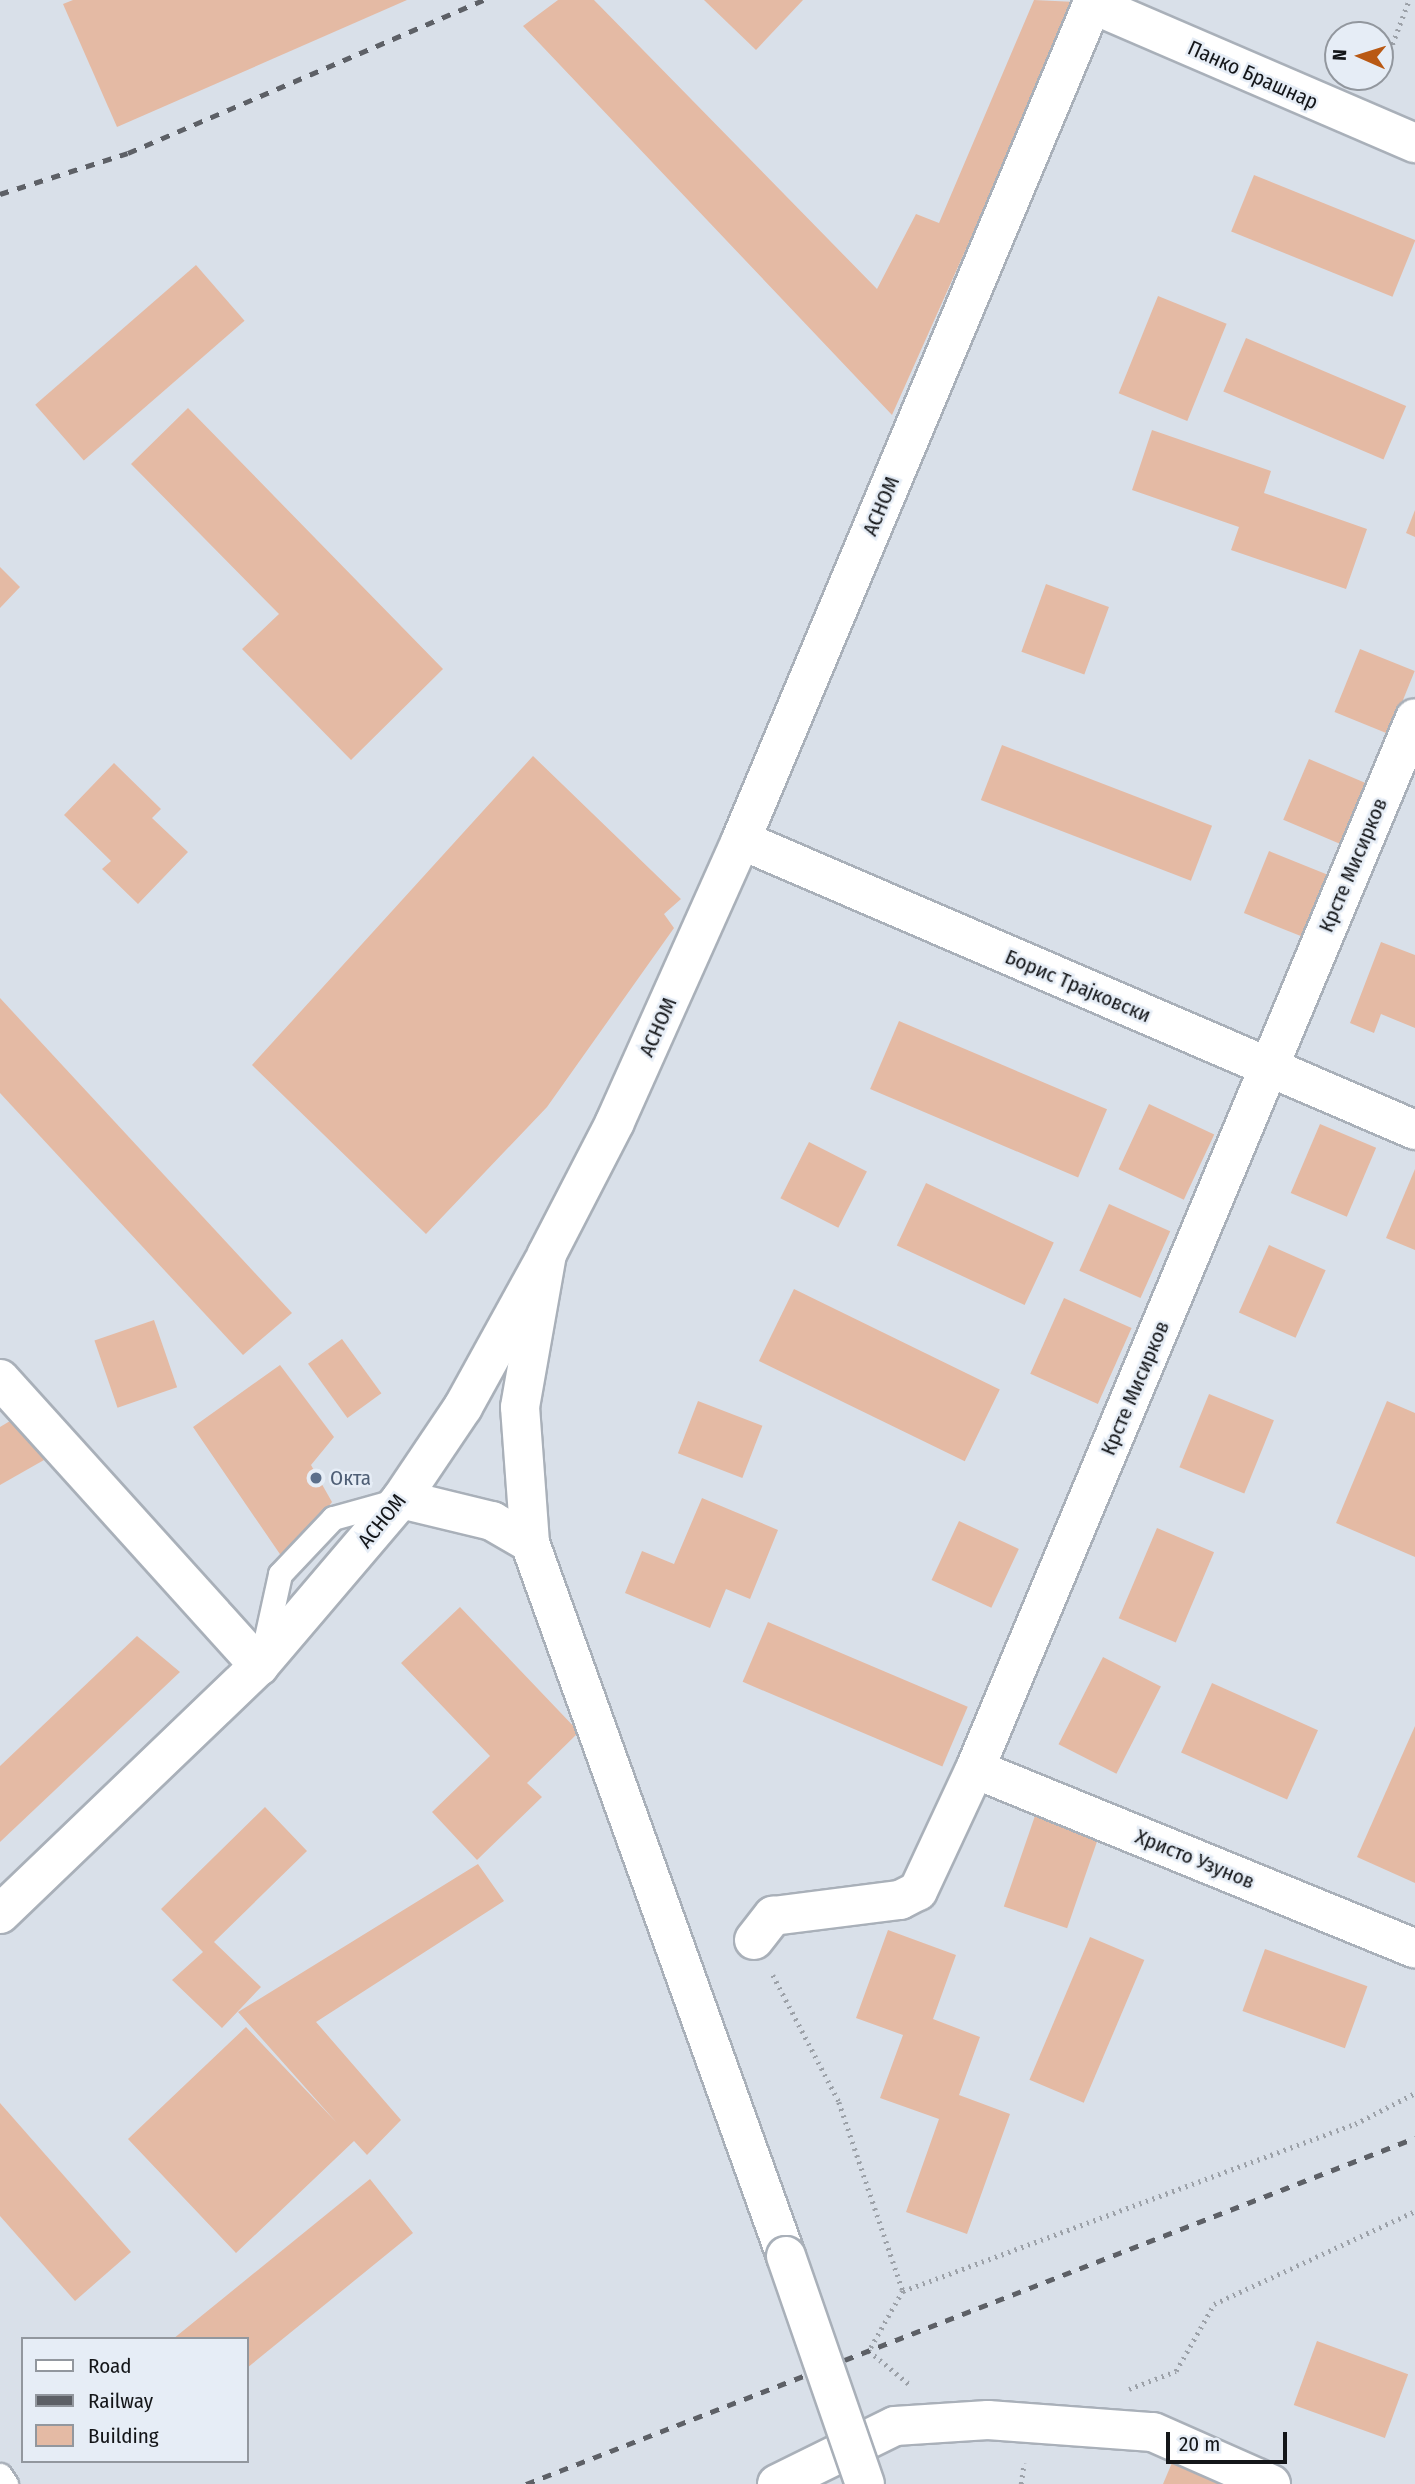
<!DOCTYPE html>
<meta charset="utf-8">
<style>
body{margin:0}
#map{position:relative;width:1415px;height:2484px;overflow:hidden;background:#d9e0e9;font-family:"Fira Sans Condensed",sans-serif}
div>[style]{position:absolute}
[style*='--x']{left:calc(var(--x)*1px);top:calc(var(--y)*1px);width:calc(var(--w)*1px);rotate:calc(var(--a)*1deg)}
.building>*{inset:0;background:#e4baa4;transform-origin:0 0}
.path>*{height:4.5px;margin-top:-2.25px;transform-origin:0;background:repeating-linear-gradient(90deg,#9ca1a8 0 2px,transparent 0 7px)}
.roads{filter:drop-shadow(2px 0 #a9b0b9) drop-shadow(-2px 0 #a9b0b9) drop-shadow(0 2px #a9b0b9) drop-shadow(0 -2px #a9b0b9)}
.service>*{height:23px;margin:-11.5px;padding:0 11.5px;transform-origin:11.5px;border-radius:11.5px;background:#fff}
.minor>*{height:38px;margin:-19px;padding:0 19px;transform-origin:19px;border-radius:19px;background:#fff}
.tertiary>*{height:38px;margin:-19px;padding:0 19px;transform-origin:19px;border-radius:19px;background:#fff}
.secondary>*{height:38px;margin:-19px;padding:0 19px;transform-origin:19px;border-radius:19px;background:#fff}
.rail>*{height:5px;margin-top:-2.5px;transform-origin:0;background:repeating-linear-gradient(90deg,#5d6066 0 9px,transparent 0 18px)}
.bridges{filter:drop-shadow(2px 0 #a9b0b9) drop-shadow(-2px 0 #a9b0b9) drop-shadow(0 2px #a9b0b9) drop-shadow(0 -2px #a9b0b9)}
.secondary-bridge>*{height:38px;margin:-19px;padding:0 19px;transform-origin:19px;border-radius:19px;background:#fff}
.dots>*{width:19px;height:19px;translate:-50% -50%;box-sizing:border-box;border:4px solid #e6edf6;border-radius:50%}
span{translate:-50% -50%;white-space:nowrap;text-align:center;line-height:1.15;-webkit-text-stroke:5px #e6edf6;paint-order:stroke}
.street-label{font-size:21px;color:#141619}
.service-label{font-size:21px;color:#4e5e75}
.left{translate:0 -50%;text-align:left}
.legend{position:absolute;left:21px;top:2337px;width:228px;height:126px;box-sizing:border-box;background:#e6edf6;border:2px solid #92979e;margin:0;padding:9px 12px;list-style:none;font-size:21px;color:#141619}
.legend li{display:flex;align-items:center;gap:14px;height:35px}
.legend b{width:35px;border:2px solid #92979e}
.north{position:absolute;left:1324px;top:21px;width:70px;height:70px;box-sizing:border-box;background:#e6edf6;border:2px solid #92979e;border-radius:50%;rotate:273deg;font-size:19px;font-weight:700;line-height:28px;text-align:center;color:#141619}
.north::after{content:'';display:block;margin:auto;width:24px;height:32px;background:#b95914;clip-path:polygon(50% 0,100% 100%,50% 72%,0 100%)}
.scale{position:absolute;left:1166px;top:2432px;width:121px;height:32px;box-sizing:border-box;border:4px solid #141619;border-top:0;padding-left:9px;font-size:21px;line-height:24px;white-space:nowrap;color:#141619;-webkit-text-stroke:5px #e6edf6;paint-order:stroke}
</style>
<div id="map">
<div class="building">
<div style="clip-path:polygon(73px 0,407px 0,117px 127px,63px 4px)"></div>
<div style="clip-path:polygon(558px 0,594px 0,877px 289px,916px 214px,939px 223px,1034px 0,1076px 2px,892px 415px,523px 26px)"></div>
<div style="clip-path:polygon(704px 0,803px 0,756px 50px)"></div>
<div style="left:1254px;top:175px;width:174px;height:61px;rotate:22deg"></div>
<div style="left:196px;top:265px;width:74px;height:213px;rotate:49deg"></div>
<div style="left:1158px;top:296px;width:74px;height:105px;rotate:22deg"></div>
<div style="left:1246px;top:338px;width:174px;height:58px;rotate:23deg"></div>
<div style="clip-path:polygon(188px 408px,443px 669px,351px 760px,242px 649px,279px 614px,131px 464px)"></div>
<div style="clip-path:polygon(1152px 430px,1271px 471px,1264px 493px,1367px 529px,1346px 589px,1231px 550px,1239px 527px,1132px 490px)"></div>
<div style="clip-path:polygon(1415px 510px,1415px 537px,1406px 533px)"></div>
<div style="clip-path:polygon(0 567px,20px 587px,0 608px)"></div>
<div style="left:1046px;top:584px;width:67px;height:72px;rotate:20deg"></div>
<div style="left:1360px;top:649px;width:59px;height:68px;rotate:22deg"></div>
<div style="left:1002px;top:745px;width:225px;height:59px;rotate:21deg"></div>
<div style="clip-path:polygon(533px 756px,681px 899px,664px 914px,674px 928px,547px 1107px,426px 1234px,252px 1065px)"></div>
<div style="left:1309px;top:759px;width:64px;height:66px;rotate:23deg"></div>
<div style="clip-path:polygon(114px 763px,161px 809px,152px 818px,188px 852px,138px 904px,102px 869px,111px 861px,64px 815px)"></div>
<div style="left:1269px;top:851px;width:68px;height:67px;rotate:22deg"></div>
<div style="clip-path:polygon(1381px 942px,1415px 955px,1415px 1028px,1381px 1014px,1374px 1033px,1350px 1023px)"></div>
<div style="clip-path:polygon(0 998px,292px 1313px,243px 1355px,0 1093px)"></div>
<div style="left:899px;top:1021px;width:226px;height:74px;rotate:23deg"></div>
<div style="left:1149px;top:1104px;width:72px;height:72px;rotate:25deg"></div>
<div style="left:1320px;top:1124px;width:61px;height:75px;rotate:23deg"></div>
<div style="left:809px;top:1142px;width:65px;height:63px;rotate:27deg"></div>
<div style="clip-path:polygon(1415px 1169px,1415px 1250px,1386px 1238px)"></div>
<div style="left:926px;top:1183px;width:141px;height:69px;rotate:25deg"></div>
<div style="left:1109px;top:1204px;width:67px;height:73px;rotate:24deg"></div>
<div style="left:1269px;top:1245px;width:62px;height:74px;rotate:24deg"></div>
<div style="left:794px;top:1289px;width:229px;height:80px;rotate:26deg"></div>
<div style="left:1064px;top:1298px;width:74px;height:83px;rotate:24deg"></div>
<div style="left:154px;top:1320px;width:71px;height:63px;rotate:71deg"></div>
<div style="left:342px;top:1339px;width:67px;height:42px;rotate:54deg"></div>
<div style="clip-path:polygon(280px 1365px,334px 1437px,311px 1465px,332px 1502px,286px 1563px,193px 1427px)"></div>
<div style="left:1209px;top:1394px;width:70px;height:79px;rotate:22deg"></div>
<div style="left:698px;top:1401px;width:69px;height:56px;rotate:21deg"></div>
<div style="clip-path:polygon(1387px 1401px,1415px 1413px,1415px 1557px,1336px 1523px)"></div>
<div style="clip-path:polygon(20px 1415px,44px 1460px,0 1485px,0 1427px)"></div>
<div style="clip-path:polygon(702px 1498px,778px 1530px,750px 1599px,726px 1589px,710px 1628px,625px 1593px,642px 1551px,674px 1564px)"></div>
<div style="left:959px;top:1521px;width:66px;height:65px;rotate:25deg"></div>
<div style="left:1157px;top:1528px;width:62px;height:98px;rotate:23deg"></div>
<div style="clip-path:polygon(460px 1607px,579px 1732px,527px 1783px,542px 1797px,477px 1860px,432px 1812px,490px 1756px,401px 1663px)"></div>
<div style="left:768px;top:1622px;width:217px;height:65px;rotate:23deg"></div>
<div style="clip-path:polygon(137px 1636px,180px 1672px,0 1842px,0 1766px)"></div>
<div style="left:1103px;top:1657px;width:65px;height:98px;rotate:27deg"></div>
<div style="left:1212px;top:1683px;width:116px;height:76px;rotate:24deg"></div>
<div style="clip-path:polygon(1415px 1726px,1415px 1883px,1357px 1857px)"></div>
<div style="clip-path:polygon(265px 1807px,307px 1851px,214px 1942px,261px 1987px,222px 2028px,172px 1980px,203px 1952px,161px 1909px)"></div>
<div style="left:1037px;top:1810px;width:67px;height:102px;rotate:19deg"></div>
<div style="clip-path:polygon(478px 1864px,504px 1901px,316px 2022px,401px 2120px,367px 2155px,354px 2141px,236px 2253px,128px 2139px,246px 2027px,337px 2123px,238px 2012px)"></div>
<div style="clip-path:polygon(888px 1930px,956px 1955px,933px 2019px,980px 2037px,959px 2095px,1010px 2114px,967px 2234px,906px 2212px,939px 2119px,880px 2098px,903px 2035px,856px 2018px)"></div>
<div style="left:1090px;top:1937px;width:59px;height:155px;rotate:23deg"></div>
<div style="left:1265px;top:1949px;width:109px;height:66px;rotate:20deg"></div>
<div style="clip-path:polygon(0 2103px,131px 2252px,75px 2301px,0 2216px)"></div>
<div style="clip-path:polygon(370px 2179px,413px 2233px,247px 2368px,247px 2339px,173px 2339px)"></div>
<div style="left:1317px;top:2341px;width:97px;height:68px;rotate:20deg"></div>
<div style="clip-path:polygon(1174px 2458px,1236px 2484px,1163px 2484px)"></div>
</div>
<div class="path">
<div style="--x:1380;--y:77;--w:82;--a:-69.4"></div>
<div style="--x:773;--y:1975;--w:143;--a:62.5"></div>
<div style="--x:839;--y:2102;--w:200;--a:71.3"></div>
<div style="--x:903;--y:2291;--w:482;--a:-20.3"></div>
<div style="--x:1355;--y:2124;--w:68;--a:-27.3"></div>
<div style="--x:903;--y:2291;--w:69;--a:119.5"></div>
<div style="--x:869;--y:2351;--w:52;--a:39.5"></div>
<div style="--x:1129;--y:2389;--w:50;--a:-21"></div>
<div style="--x:1176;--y:2371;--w:77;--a:-60.4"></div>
<div style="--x:1214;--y:2304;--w:221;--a:-24.8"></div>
<div style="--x:1021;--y:2484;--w:21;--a:-82"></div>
</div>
<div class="roads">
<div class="service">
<div style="--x:262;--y:1656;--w:84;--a:-77.6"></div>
<div style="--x:280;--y:1574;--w:77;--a:-46.6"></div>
<div style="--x:333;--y:1518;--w:67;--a:-15.5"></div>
<div style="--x:0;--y:2475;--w:11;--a:56"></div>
</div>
<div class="minor">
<div style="--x:1092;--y:4;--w:352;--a:23.3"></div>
<div style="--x:741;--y:840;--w:734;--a:23.28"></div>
<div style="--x:0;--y:1379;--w:387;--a:47.9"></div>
<div style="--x:975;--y:1769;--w:475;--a:22.2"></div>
<div style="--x:0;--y:1914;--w:359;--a:-43.8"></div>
<div style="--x:259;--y:1666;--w:219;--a:-49.6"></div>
<div style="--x:401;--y:1499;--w:94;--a:13.6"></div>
<div style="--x:492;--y:1521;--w:44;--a:30.1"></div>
<div style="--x:754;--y:1940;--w:31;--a:-52"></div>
<div style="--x:773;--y:1916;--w:128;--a:-7.2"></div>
<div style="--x:900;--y:1900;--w:20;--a:-27"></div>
<div style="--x:918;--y:1891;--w:135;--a:-65"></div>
<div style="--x:975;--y:1769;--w:1139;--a:-67.28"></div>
<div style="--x:777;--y:2484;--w:131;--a:-26.2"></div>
<div style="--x:895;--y:2426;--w:93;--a:-3.7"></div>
<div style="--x:988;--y:2420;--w:165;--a:4.2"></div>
<div style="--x:1153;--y:2432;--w:129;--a:23.8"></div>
</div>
<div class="tertiary">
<div style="--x:401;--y:1499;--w:111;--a:-56"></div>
<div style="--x:463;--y:1407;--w:166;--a:-61.1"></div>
</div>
<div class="secondary">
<div style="--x:786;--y:2256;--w:758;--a:-109.75"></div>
<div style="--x:530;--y:1543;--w:136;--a:-94.2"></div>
<div style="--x:520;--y:1407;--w:155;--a:-80"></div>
<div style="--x:547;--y:1254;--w:148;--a:-62.7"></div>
<div style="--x:615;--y:1122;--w:309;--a:-65.9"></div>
<div style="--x:741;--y:840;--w:911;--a:-67.21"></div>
</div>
</div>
<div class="rail">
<div style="--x:0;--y:194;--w:134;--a:-17.8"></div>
<div style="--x:128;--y:153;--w:387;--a:-23.3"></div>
<div style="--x:526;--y:2484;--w:954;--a:-21.27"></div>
</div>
<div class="bridges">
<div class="secondary-bridge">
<div style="--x:786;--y:2256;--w:241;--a:70.9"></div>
</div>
</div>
<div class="dots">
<div style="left:316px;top:1478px;background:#5c6f8a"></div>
</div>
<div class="street-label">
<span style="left:1253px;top:75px;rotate:24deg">Панко Брашнар</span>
<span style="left:881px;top:506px;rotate:-67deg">АСНОМ</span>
<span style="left:1353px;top:865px;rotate:-67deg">Крсте Мисирков</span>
<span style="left:1078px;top:986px;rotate:23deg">Борис Трајковски</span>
<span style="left:658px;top:1027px;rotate:-66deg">АСНОМ</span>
<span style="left:1135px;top:1388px;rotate:-67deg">Крсте Мисирков</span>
<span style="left:382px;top:1521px;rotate:-51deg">АСНОМ</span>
<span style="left:1195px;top:1859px;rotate:22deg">Христо Узунов</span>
</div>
<div class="service-label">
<span class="left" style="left:330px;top:1478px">Окта</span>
</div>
<ul class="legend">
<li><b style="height:9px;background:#fff"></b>Road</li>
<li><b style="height:9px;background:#5d6066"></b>Railway</li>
<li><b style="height:19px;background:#e4baa4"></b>Building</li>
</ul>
<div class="north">N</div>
<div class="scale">20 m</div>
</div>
